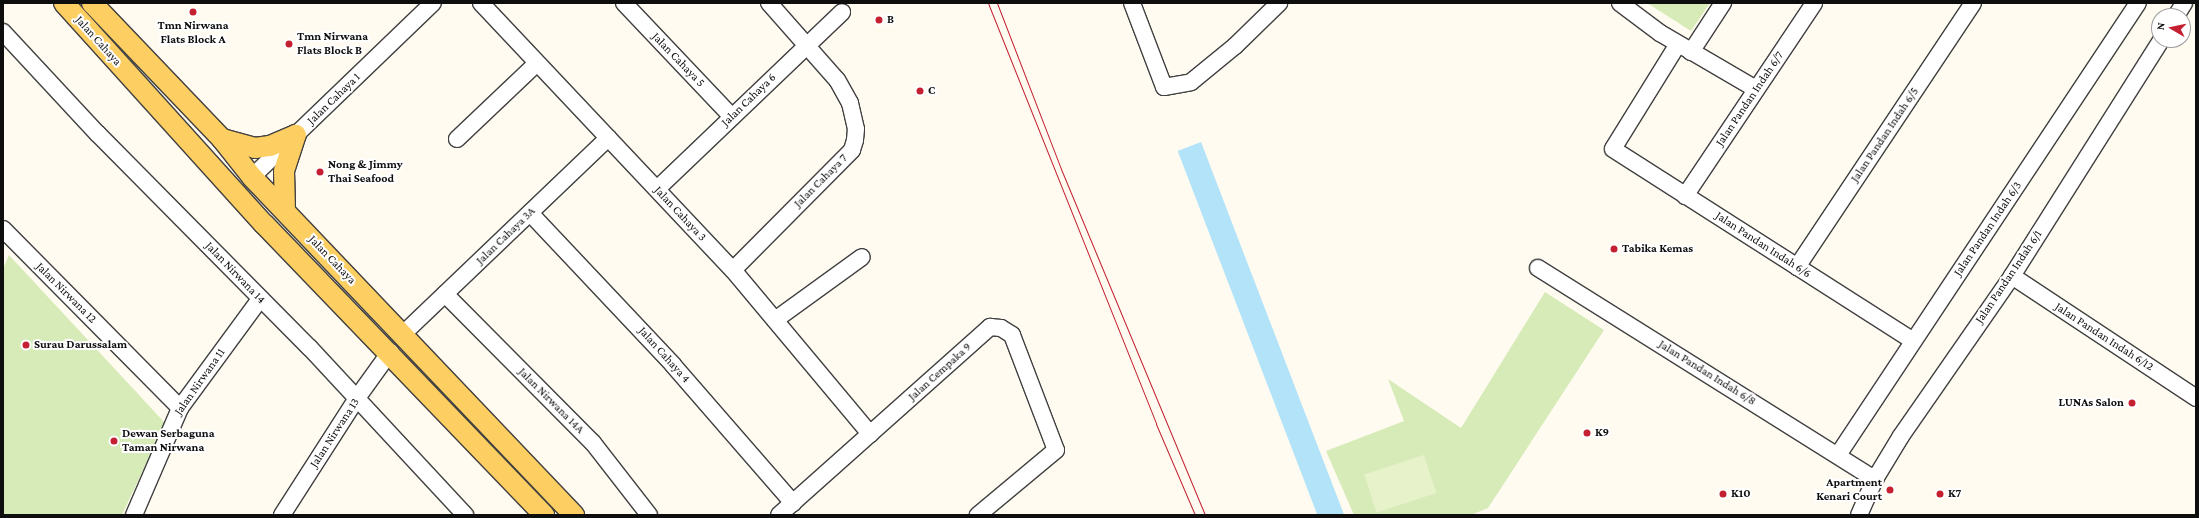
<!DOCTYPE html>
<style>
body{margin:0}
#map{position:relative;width:2199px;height:518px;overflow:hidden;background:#fffbf0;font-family:"Crimson Pro",serif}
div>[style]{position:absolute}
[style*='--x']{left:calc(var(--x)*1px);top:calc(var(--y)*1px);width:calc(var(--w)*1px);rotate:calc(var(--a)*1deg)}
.green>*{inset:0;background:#d6ebb7}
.pitch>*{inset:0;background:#e7f2ca;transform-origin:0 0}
.water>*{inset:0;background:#b2e3f9;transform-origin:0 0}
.roads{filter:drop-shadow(1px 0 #414141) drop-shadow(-1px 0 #414141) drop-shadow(0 1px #414141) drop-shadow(0 -1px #414141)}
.minor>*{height:16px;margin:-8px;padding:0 8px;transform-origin:8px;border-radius:8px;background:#fff}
.major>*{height:20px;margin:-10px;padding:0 10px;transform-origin:10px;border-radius:10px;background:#fdce61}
.tram>*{height:1px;margin:-0.5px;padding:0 0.5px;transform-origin:0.5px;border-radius:0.5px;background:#c42032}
.dots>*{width:11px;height:11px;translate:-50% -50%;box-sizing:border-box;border:2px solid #fff;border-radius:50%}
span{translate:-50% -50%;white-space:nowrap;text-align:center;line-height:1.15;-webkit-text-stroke:4px #fff;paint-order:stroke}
.poi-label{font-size:12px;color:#0e0e0e;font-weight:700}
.left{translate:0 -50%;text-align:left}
.right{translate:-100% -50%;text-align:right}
.street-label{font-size:12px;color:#0e0e0e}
.frame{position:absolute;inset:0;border:4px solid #0e0e0e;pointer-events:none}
.north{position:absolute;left:2151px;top:8px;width:40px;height:40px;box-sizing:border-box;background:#fff;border:1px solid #9f9f9f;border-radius:50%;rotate:279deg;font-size:11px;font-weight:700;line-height:16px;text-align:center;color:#0e0e0e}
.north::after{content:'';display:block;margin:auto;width:14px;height:18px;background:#c42032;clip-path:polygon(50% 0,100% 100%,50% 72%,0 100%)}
</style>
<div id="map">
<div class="green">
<div style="clip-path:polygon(1647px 3px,1710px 3px,1691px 31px)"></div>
<div style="clip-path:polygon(9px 255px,165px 423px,122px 515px,3px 515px,3px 269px)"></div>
<div style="clip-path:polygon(1545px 292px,1604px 330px,1488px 508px,1471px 515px,1354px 515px,1326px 451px,1404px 421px,1388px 379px,1461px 428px)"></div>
</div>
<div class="pitch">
<div style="left:1424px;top:455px;width:40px;height:63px;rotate:72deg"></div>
</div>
<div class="water">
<div style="left:1201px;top:142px;width:399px;height:25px;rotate:69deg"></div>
</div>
<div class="roads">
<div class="minor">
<div style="--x:481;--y:3;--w:367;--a:46.7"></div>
<div style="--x:733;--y:270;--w:214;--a:50.1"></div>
<div style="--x:624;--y:3;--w:157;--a:46.5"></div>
<div style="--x:1132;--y:3;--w:90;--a:69.1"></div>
<div style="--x:1164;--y:87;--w:27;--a:-10"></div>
<div style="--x:1191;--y:82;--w:57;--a:-39.3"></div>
<div style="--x:1235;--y:46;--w:62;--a:-44.3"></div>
<div style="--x:1620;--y:3;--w:50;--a:36.9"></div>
<div style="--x:1660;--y:33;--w:111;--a:30.3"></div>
<div style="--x:2176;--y:16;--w:15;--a:-58"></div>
<div style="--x:3;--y:32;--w:138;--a:47.1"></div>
<div style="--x:97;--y:133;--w:303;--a:45.3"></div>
<div style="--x:310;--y:348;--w:228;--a:47.1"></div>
<div style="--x:1678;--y:44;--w:123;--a:121.8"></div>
<div style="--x:1613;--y:149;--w:356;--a:32.6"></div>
<div style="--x:1691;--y:52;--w:59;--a:-56.9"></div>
<div style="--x:457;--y:139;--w:110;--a:-43.5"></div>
<div style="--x:252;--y:177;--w:251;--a:-43.9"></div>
<div style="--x:657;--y:189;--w:256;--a:-43.7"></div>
<div style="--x:1685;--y:196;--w:232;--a:-56.2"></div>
<div style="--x:530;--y:213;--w:209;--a:46.7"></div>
<div style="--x:673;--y:365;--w:183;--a:49"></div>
<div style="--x:3;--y:229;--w:252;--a:45.3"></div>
<div style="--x:1797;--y:267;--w:317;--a:-56.3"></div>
<div style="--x:1538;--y:268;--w:398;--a:32.1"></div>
<div style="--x:733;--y:270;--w:169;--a:-45.2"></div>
<div style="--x:852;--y:150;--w:10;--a:-73"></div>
<div style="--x:855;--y:140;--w:11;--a:-85"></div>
<div style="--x:856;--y:129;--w:27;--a:-103"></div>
<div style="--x:850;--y:103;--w:26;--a:-119"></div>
<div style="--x:837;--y:80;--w:103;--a:-131.4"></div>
<div style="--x:2012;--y:276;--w:221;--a:33.5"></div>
<div style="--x:445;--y:294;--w:210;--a:45.2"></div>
<div style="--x:593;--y:443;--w:91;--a:52.1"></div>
<div style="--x:775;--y:320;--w:107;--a:-35.9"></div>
<div style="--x:403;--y:334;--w:284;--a:-43.7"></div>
<div style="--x:1838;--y:455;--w:542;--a:-56.43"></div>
<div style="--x:134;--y:515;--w:116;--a:-66.7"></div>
<div style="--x:180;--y:408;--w:135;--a:-53.7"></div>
<div style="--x:282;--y:515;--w:139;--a:-57.3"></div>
<div style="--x:357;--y:398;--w:57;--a:-54.3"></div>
<div style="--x:779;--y:515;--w:283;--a:-41.7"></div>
<div style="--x:990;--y:327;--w:11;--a:5"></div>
<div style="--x:1001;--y:328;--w:13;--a:32"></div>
<div style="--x:1012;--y:335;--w:123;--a:69.1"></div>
<div style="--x:1056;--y:450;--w:102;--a:140.2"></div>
<div style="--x:1859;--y:515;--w:39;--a:-66"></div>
<div style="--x:1875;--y:479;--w:50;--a:-58.8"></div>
<div style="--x:1901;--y:436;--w:195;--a:-55.2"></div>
<div style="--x:2012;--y:276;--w:279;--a:-57.7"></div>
</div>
<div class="major">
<div style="--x:64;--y:3;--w:298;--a:47.9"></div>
<div style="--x:264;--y:224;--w:404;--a:46.1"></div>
<div style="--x:92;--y:3;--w:188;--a:46.3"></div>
<div style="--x:222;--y:139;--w:48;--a:51.7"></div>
<div style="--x:252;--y:177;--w:467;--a:46.4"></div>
<div style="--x:222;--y:139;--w:34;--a:15"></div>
<div style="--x:255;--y:148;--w:15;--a:-8"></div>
<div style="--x:270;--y:146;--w:28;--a:-23"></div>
<div style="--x:285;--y:211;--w:40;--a:-91.4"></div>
<div style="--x:284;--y:171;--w:38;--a:-72"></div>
</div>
</div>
<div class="tram">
<div style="--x:988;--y:3;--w:453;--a:68.2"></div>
<div style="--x:1156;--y:424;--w:99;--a:66.8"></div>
<div style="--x:997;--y:3;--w:178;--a:68.9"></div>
<div style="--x:1061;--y:169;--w:375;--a:67.4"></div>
</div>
<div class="dots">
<div style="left:193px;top:12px;background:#c42032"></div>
<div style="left:879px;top:20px;background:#c42032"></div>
<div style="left:289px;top:44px;background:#c42032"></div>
<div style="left:920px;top:91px;background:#c42032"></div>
<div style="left:320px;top:172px;background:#c42032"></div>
<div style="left:1614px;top:249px;background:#c42032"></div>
<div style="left:26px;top:345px;background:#c42032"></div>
<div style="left:2132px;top:403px;background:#c42032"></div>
<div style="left:1587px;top:433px;background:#c42032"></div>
<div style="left:114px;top:441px;background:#c42032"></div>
<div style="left:1890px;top:490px;background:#c42032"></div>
<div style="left:1723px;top:494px;background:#c42032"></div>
<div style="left:1940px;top:494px;background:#c42032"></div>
</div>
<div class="poi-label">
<span class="left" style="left:887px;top:20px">B</span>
<span style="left:193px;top:33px">Tmn Nirwana<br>Flats Block A</span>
<span class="left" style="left:297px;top:44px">Tmn Nirwana<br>Flats Block B</span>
<span class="left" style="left:928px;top:91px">C</span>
<span class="left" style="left:328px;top:172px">Nong &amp; Jimmy<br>Thai Seafood</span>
<span class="left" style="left:1622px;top:249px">Tabika Kemas</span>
<span class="left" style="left:34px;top:345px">Surau Darussalam</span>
<span class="right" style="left:2124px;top:403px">LUNAs Salon</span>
<span class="left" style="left:1595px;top:433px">K9</span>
<span class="left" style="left:122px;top:441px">Dewan Serbaguna<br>Taman Nirwana</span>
<span class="right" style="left:1882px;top:490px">Apartment<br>Kenari Court</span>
<span class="left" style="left:1731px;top:494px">K10</span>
<span class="left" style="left:1948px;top:494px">K7</span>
</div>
<div class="street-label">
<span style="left:98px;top:41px;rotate:48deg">Jalan Cahaya</span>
<span style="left:678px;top:60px;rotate:46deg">Jalan Cahaya 5</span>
<span style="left:334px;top:99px;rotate:-44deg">Jalan Cahaya 1</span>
<span style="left:1750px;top:99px;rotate:-56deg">Jalan Pandan Indah 6/7</span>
<span style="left:749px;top:100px;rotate:-44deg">Jalan Cahaya 6</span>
<span style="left:1885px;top:135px;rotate:-56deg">Jalan Pandan Indah 6/5</span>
<span style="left:821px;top:181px;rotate:-45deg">Jalan Cahaya 7</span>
<span style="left:680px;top:214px;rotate:47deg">Jalan Cahaya 3</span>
<span style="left:1988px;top:229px;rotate:-56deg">Jalan Pandan Indah 6/3</span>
<span style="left:506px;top:236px;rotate:-44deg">Jalan Cahaya 3A</span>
<span style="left:1763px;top:245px;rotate:33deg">Jalan Pandan Indah 6/6</span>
<span style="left:332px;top:260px;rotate:46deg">Jalan Cahaya</span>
<span style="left:235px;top:273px;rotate:46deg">Jalan Nirwana 14</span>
<span style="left:2009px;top:277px;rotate:-56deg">Jalan Pandan Indah 6/1</span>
<span style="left:66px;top:293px;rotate:45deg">Jalan Nirwana 12</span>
<span style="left:2104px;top:337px;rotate:33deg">Jalan Pandan Indah 6/12</span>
<span style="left:664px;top:355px;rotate:48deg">Jalan Cahaya 4</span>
<span style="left:940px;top:372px;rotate:-42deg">Jalan Cempaka 9</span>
<span style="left:1707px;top:373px;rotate:32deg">Jalan Pandan Indah 6/8</span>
<span style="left:200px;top:382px;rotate:-55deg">Jalan Nirwana 11</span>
<span style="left:551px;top:401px;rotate:45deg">Jalan Nirwana 14A</span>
<span style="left:335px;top:433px;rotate:-57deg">Jalan Nirwana 13</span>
</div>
<div class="frame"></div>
<div class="north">N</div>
</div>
